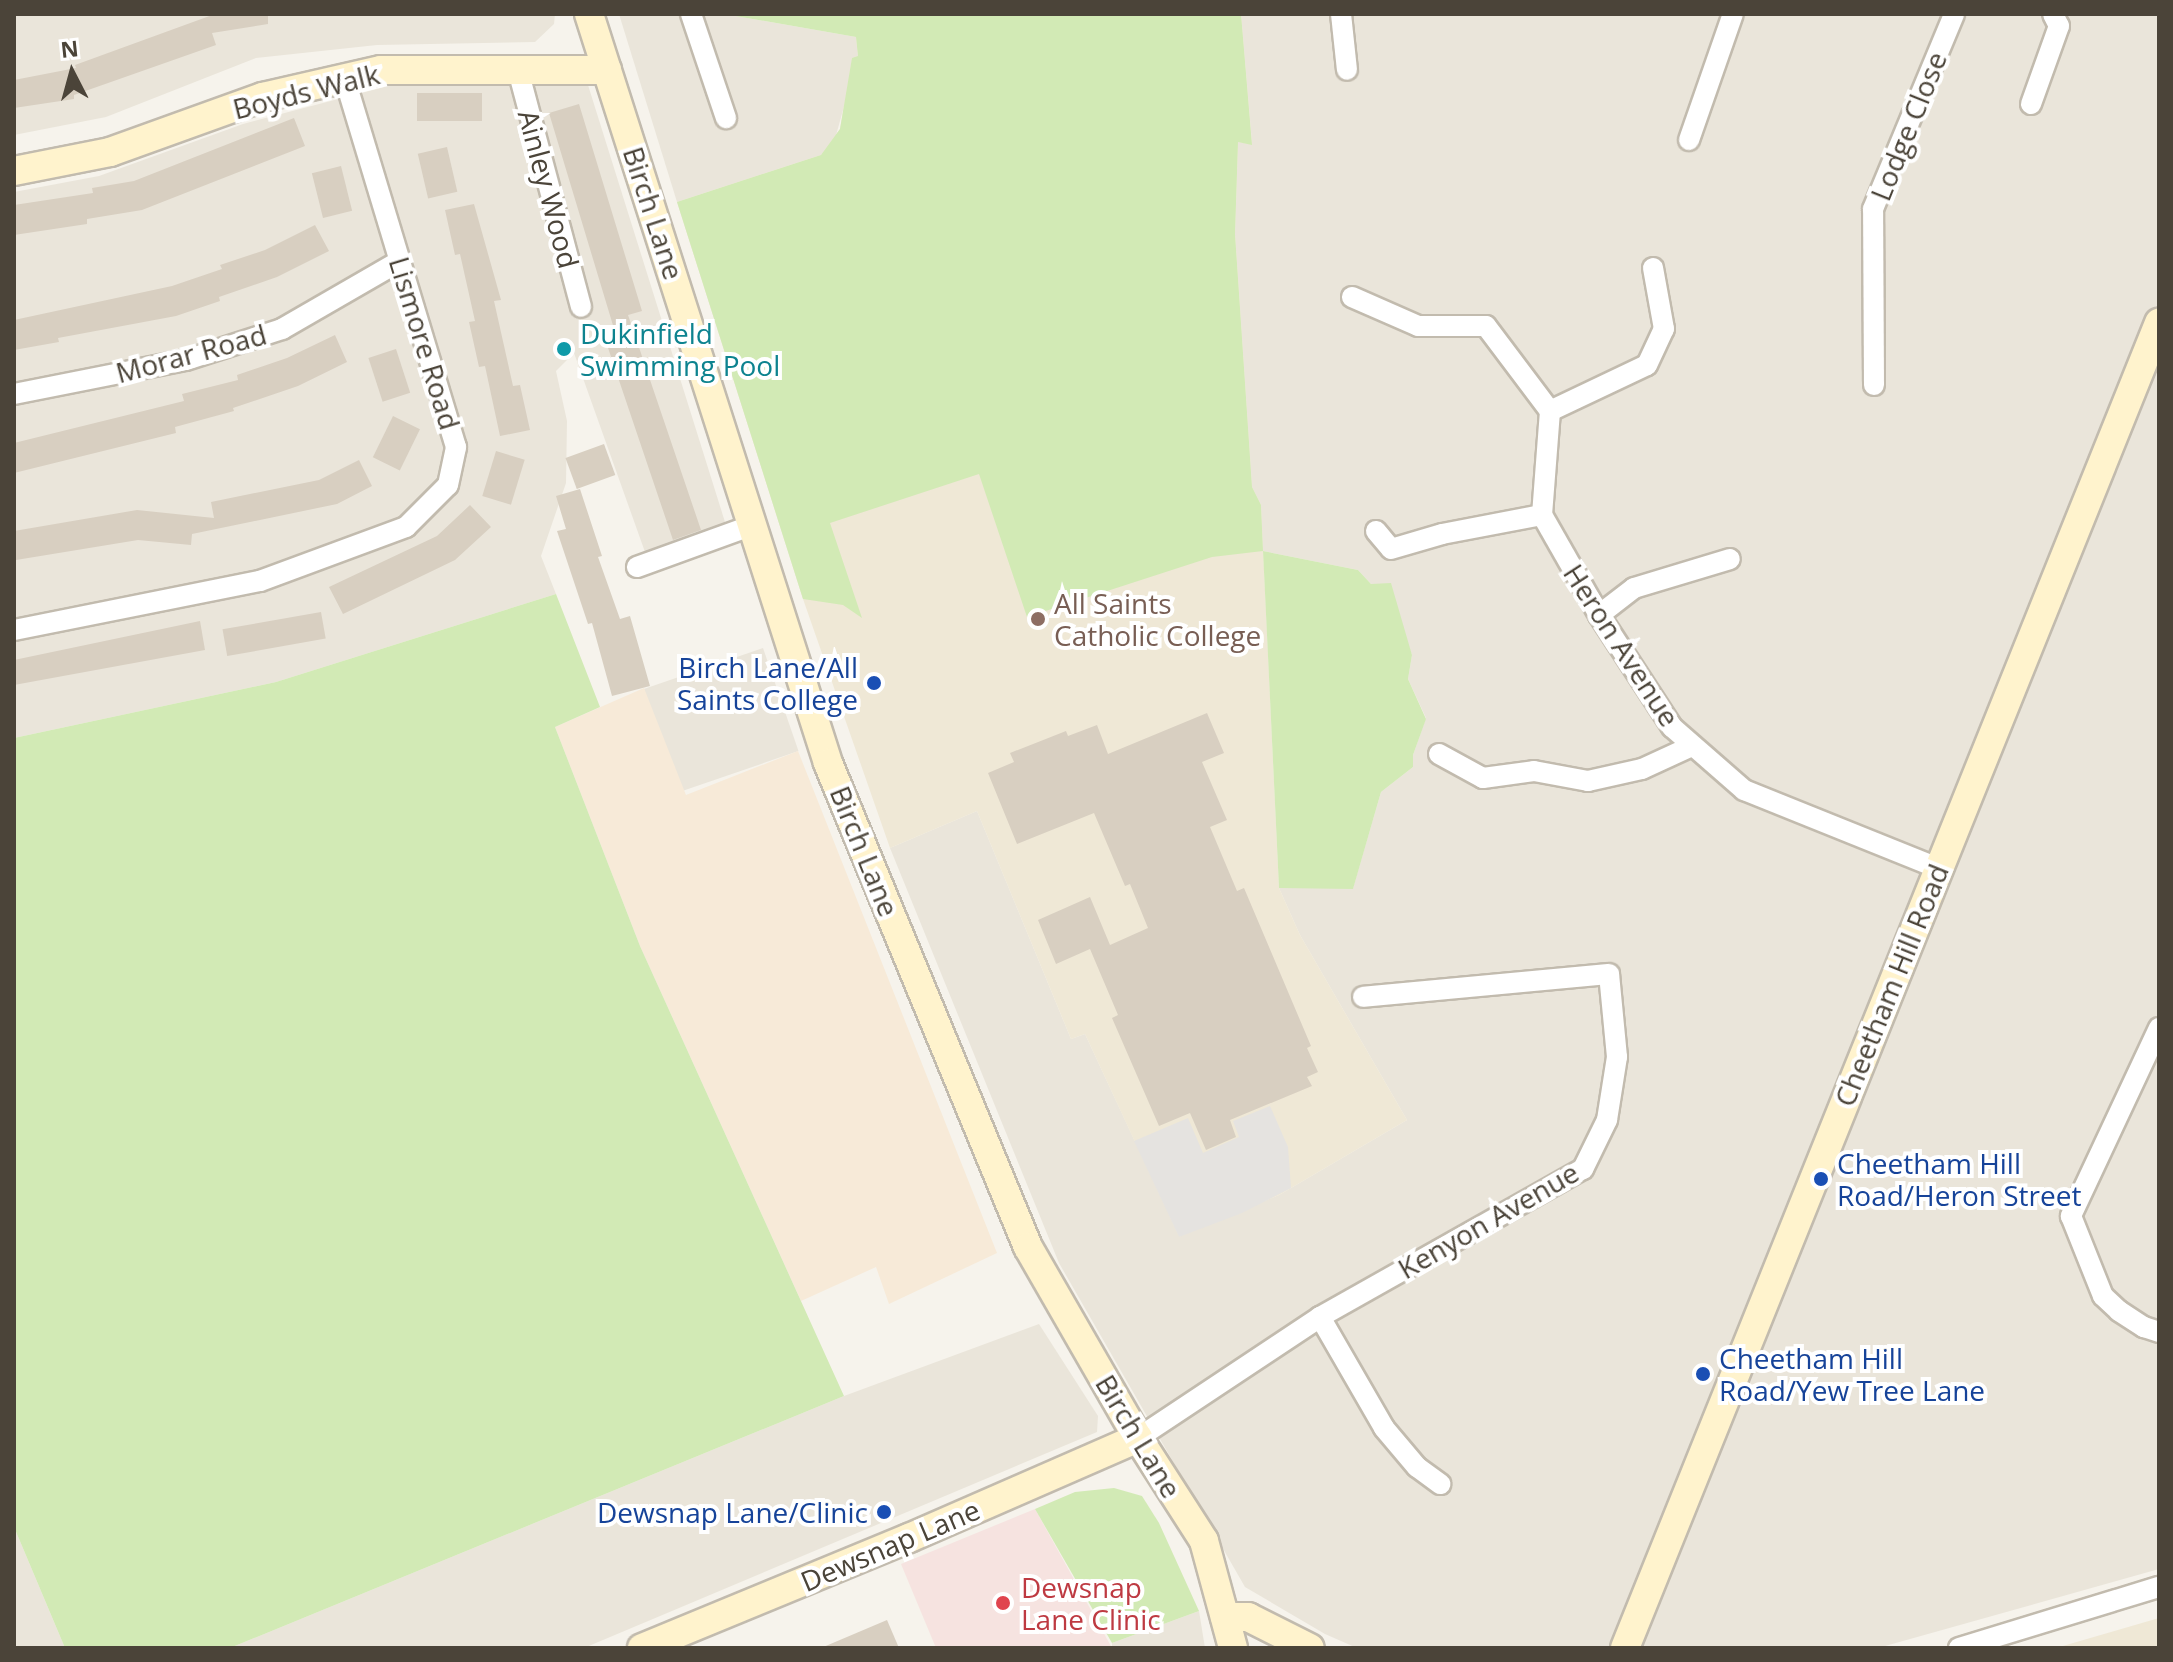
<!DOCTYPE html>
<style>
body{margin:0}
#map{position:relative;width:2173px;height:1662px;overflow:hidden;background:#f6f3ec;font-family:"Open Sans",sans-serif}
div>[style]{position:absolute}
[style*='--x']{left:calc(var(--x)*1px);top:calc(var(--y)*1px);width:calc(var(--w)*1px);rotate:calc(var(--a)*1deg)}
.residential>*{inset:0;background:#eae5da;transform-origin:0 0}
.commercial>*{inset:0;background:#f7ead8}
.education>*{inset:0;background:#efe8d6}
.medical>*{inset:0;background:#f6e3e0}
.green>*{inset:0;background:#d2eab5}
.parking>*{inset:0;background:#e5e3e0}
.building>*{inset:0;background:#d8cfc1;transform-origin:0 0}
.roads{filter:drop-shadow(2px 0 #c2bbae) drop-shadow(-2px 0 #c2bbae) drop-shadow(0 2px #c2bbae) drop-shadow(0 -2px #c2bbae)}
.street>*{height:20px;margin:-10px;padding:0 10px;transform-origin:10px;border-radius:10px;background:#fff}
.secondary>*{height:28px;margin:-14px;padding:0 14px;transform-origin:14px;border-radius:14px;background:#fff3cd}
.dots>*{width:22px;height:22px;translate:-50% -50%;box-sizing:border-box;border:4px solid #fff;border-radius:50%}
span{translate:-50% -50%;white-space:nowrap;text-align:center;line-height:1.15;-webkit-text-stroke:8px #fff;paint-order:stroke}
.street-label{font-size:28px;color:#4b4439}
.culture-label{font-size:28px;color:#0d838f}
.left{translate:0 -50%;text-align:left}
.education-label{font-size:28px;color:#785e54}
.transit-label{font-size:28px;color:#164399}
.right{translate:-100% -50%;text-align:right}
.health-label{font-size:28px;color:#be3a42}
.frame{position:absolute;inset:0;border:16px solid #4b4439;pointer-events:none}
.north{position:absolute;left:32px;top:32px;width:80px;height:80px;-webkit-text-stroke:6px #fff;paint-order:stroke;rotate:354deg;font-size:22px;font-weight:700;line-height:32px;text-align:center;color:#4b4439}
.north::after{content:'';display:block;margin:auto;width:28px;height:36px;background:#4b4439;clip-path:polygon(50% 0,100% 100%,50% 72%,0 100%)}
</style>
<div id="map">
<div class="residential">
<div style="clip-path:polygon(14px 14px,555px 14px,554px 24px,535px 42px,377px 45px,256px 58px,106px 117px,14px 135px)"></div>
<div style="clip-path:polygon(619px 14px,724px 14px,856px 37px,858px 56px,835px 139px,821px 155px,677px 202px)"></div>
<div style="clip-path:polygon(1241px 14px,2159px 14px,2159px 1569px,1878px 1648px,1357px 1648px,1325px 1634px,1245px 1587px,1059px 1263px,890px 848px,977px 811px,1071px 1039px,1085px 1034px,1179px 1236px,1279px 1195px,1407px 1120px,1300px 935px,1279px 888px,1353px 888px,1381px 792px,1413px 767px,1413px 755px,1426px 718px,1408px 679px,1412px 655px,1386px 585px,1371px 584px,1358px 570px,1263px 551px,1261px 505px,1252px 487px,1235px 234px,1238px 142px,1252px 144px)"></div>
<div style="clip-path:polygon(392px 85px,588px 85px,730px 538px,650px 566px,574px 353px,556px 371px,567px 421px,566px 483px,541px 556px,556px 594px,276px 682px,14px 738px,14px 192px,99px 176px,243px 124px)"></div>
<div style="left:763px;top:648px;width:109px;height:126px;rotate:71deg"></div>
<div style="clip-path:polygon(1039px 1324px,1098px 1416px,1097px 1432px,584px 1648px,230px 1648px,844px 1396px)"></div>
<div style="clip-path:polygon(14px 1527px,65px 1648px,14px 1648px)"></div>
<div style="clip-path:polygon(1199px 1611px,1205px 1648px,1112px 1648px,1112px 1643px)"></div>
</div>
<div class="commercial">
<div style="clip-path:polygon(644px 688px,686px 795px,798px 751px,997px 1253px,889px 1304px,876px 1267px,801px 1301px,640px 946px,555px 727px)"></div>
</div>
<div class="education">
<div style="clip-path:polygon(1241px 14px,1252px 145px,1238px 142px,1235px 234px,1252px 487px,1261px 505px,1279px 888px,1300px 935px,1407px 1120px,1279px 1195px,1179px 1237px,1085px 1034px,1071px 1039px,977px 811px,890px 848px,803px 599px,677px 202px,821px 155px,840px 129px,852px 58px,858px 56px,856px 37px)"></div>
<div style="clip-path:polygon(2159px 1618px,2159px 1648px,2056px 1648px)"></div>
</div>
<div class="medical">
<div style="clip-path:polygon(1035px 1509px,1112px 1648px,936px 1648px,901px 1564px)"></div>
</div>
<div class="green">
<div style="clip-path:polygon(724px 14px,1241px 14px,1252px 145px,1238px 142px,1235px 234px,1252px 487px,1261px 505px,1263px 551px,1358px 570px,1371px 584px,1391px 583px,1412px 655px,1408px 679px,1426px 719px,1413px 755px,1413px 767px,1381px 792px,1353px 889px,1279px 888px,1263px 551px,1212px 557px,1027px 617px,979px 474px,830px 523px,862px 618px,843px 605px,803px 599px,677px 202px,821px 155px,840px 129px,852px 58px,858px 56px,856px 37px)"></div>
<div style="clip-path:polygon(556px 594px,600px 707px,555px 727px,640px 946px,844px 1396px,230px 1648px,65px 1648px,14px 1527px,14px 738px,276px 682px)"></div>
<div style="clip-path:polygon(1114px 1488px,1142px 1496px,1159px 1523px,1199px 1611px,1112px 1643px,1035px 1509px,1075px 1492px)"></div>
</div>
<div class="parking">
<div style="clip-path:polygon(1270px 1106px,1288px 1147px,1291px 1188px,1242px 1213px,1179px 1237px,1134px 1141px,1188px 1118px,1203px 1153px,1239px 1137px,1233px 1121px)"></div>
</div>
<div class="building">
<div style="clip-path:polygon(215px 14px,268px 14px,268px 24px,212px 33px,216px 45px,74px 95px,74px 99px,14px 108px,14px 80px,76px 68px,75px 65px)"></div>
<div style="left:417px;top:93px;width:65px;height:28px"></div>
<div style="clip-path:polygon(579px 104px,642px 311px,628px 315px,701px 530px,673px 540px,604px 336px,615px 332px,549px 113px)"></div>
<div style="clip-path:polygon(294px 118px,305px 146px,142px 210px,87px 219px,87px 224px,14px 235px,14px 205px,93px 193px,92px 188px,134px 181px)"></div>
<div style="left:447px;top:147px;width:46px;height:30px;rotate:77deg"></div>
<div style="left:341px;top:166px;width:46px;height:30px;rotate:76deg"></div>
<div style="clip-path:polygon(474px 204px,501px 300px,494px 301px,513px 386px,520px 385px,530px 430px,500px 436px,485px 366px,479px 367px,469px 322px,475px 321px,460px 254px,455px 255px,445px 210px)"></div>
<div style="clip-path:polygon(315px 225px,329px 251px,277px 277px,219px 297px,220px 301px,176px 316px,58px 338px,59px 342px,14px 350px,14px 320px,172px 286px,222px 269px,220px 265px,265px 250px)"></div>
<div style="clip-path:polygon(335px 335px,347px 362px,298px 386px,233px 408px,234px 411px,175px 427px,176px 433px,14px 473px,14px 443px,184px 401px,182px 394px,238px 380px,237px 375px,287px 358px)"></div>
<div style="left:396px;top:349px;width:46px;height:29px;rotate:72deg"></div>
<div style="left:393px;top:416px;width:30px;height:46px;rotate:26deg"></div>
<div style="left:604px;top:444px;width:33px;height:41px;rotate:70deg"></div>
<div style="left:496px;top:451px;width:30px;height:47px;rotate:17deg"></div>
<div style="clip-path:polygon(359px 460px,372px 486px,337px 504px,192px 534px,191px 545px,138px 540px,16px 560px,14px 531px,137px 510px,214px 518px,211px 502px,319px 480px)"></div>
<div style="clip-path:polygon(580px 489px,602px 556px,598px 557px,620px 619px,630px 616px,650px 686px,612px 696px,592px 623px,588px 624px,557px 531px,566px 529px,556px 496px)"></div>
<div style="clip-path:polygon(470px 505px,491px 527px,455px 560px,343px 614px,329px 587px,437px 536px)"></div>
<div style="left:321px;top:612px;width:27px;height:100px;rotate:80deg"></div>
<div style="clip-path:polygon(200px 621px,205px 650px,14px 685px,14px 660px)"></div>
<div style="clip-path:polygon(1207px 713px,1224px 753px,1202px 762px,1227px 820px,1210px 827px,1237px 891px,1244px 888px,1311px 1046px,1307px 1048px,1318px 1072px,1307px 1077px,1312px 1086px,1230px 1120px,1236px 1137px,1206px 1150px,1190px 1113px,1159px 1126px,1112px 1018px,1118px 1015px,1090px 949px,1056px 964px,1038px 920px,1090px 897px,1110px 945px,1148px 928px,1130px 884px,1125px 886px,1094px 813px,1017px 844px,988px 773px,1014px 762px,1010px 753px,1066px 731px,1068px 736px,1097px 725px,1108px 754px)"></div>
<div style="clip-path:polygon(887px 1620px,899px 1648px,821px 1648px)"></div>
</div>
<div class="roads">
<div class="street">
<div style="--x:691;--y:14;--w:110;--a:71.4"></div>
<div style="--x:1341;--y:14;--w:56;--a:83.9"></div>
<div style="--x:518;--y:70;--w:245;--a:75.1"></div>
<div style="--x:2031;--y:104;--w:83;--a:-70.3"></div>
<div style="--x:2059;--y:26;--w:13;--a:-117"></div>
<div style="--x:1689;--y:140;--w:133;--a:-70.8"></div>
<div style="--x:1352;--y:297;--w:72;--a:23.7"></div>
<div style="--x:1418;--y:326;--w:68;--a:0"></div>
<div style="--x:1486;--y:326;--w:106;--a:53"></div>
<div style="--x:1874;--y:385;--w:176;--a:-90.3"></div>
<div style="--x:1873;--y:209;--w:211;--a:-67.4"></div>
<div style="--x:14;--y:394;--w:175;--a:-11.2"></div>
<div style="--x:186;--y:360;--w:101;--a:-17.9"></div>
<div style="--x:282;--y:329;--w:136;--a:-30"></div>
<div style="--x:1550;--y:411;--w:104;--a:94.4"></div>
<div style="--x:1542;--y:515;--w:115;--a:60.3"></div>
<div style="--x:1599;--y:615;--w:134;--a:56.9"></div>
<div style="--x:1672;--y:727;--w:96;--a:41.2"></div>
<div style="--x:1744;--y:790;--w:209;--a:21.9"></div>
<div style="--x:1550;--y:411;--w:107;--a:-25.4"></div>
<div style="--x:1647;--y:365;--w:40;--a:-65"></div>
<div style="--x:1664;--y:329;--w:62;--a:-100.2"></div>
<div style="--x:1376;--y:531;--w:23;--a:50"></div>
<div style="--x:1391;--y:549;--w:53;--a:-16.4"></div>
<div style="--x:1442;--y:534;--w:102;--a:-10.8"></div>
<div style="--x:637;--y:567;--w:123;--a:-19.9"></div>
<div style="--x:1599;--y:615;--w:44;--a:-37.6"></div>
<div style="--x:1634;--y:588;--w:100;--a:-16.8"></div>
<div style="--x:14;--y:630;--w:251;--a:-11.3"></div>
<div style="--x:260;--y:581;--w:156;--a:-20.3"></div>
<div style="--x:406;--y:527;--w:59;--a:-45"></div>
<div style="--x:448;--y:485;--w:39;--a:-78"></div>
<div style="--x:456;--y:447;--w:384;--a:-106.8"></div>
<div style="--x:1439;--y:754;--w:50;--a:28.6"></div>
<div style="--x:1483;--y:778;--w:51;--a:-7.8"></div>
<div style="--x:1534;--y:771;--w:55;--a:10.5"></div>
<div style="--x:1588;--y:781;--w:55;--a:-12.5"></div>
<div style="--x:1642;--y:769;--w:55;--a:-24.7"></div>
<div style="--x:2159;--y:1028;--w:208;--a:115.1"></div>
<div style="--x:2071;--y:1216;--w:86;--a:68.2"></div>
<div style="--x:2103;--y:1296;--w:22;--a:43"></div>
<div style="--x:2119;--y:1311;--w:30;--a:33"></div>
<div style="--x:2144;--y:1327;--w:16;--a:18"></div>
<div style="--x:1320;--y:1317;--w:128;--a:60"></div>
<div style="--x:1384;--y:1428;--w:51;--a:49.8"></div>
<div style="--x:1417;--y:1467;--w:29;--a:36"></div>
<div style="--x:1138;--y:1438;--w:219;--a:-33.6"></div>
<div style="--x:1320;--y:1317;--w:302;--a:-29.4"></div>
<div style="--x:1583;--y:1169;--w:55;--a:-63.9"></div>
<div style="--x:1607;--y:1120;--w:64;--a:-81"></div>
<div style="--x:1617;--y:1057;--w:83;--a:-95.5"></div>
<div style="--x:1609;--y:974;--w:247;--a:174.7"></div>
<div style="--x:1959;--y:1648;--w:209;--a:-17"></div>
</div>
<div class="secondary">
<div style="--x:589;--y:14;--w:786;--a:72.3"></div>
<div style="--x:828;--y:763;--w:524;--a:67.55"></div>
<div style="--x:1028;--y:1247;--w:220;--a:60.1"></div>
<div style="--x:1138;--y:1438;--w:122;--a:57.3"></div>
<div style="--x:1204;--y:1541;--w:111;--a:74.8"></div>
<div style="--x:14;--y:171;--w:98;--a:-11.2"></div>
<div style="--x:110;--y:152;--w:163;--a:-19.8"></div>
<div style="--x:263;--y:97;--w:121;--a:-12.9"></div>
<div style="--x:381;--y:70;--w:226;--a:0"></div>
<div style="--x:1225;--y:1617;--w:23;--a:0"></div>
<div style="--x:1248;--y:1617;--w:69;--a:26.6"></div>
<div style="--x:642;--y:1648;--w:289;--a:-22.4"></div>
<div style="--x:909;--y:1538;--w:250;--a:-23.6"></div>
<div style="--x:1625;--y:1648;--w:1429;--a:-68.05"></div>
</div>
</div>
<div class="dots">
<div style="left:564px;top:349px;background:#0f9aa8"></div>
<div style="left:1038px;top:619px;background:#8d6e63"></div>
<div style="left:874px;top:683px;background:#1a4fb4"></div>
<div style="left:1821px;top:1179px;background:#1a4fb4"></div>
<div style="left:1703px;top:1374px;background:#1a4fb4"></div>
<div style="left:884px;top:1512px;background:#1a4fb4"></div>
<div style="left:1003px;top:1603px;background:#e0444e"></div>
</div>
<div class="street-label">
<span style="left:306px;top:91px;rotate:-14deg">Boyds Walk</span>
<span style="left:1908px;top:126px;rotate:-68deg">Lodge Close</span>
<span style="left:549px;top:189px;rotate:75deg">Ainley Wood</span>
<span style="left:654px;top:213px;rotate:72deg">Birch Lane</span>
<span style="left:425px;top:343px;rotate:73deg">Lismore Road</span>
<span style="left:191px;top:353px;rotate:-15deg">Morar Road</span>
<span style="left:1622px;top:645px;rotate:57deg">Heron Avenue</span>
<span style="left:865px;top:851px;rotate:68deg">Birch Lane</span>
<span style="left:1891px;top:985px;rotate:-68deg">Cheetham Hill Road</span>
<span style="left:1488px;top:1220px;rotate:-30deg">Kenyon Avenue</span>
<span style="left:1139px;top:1436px;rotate:59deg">Birch Lane</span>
<span style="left:890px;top:1545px;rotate:-23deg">Dewsnap Lane</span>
</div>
<div class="culture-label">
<span class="left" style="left:580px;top:349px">Dukinfield<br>Swimming Pool</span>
</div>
<div class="education-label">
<span class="left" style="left:1054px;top:619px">All Saints<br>Catholic College</span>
</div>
<div class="transit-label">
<span class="right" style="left:858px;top:683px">Birch Lane/All<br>Saints College</span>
<span class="left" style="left:1837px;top:1179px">Cheetham Hill<br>Road/Heron Street</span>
<span class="left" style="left:1719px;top:1374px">Cheetham Hill<br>Road/Yew Tree Lane</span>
<span class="right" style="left:868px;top:1512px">Dewsnap Lane/Clinic</span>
</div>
<div class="health-label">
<span class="left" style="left:1021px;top:1603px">Dewsnap<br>Lane Clinic</span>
</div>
<div class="frame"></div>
<div class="north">N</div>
</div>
